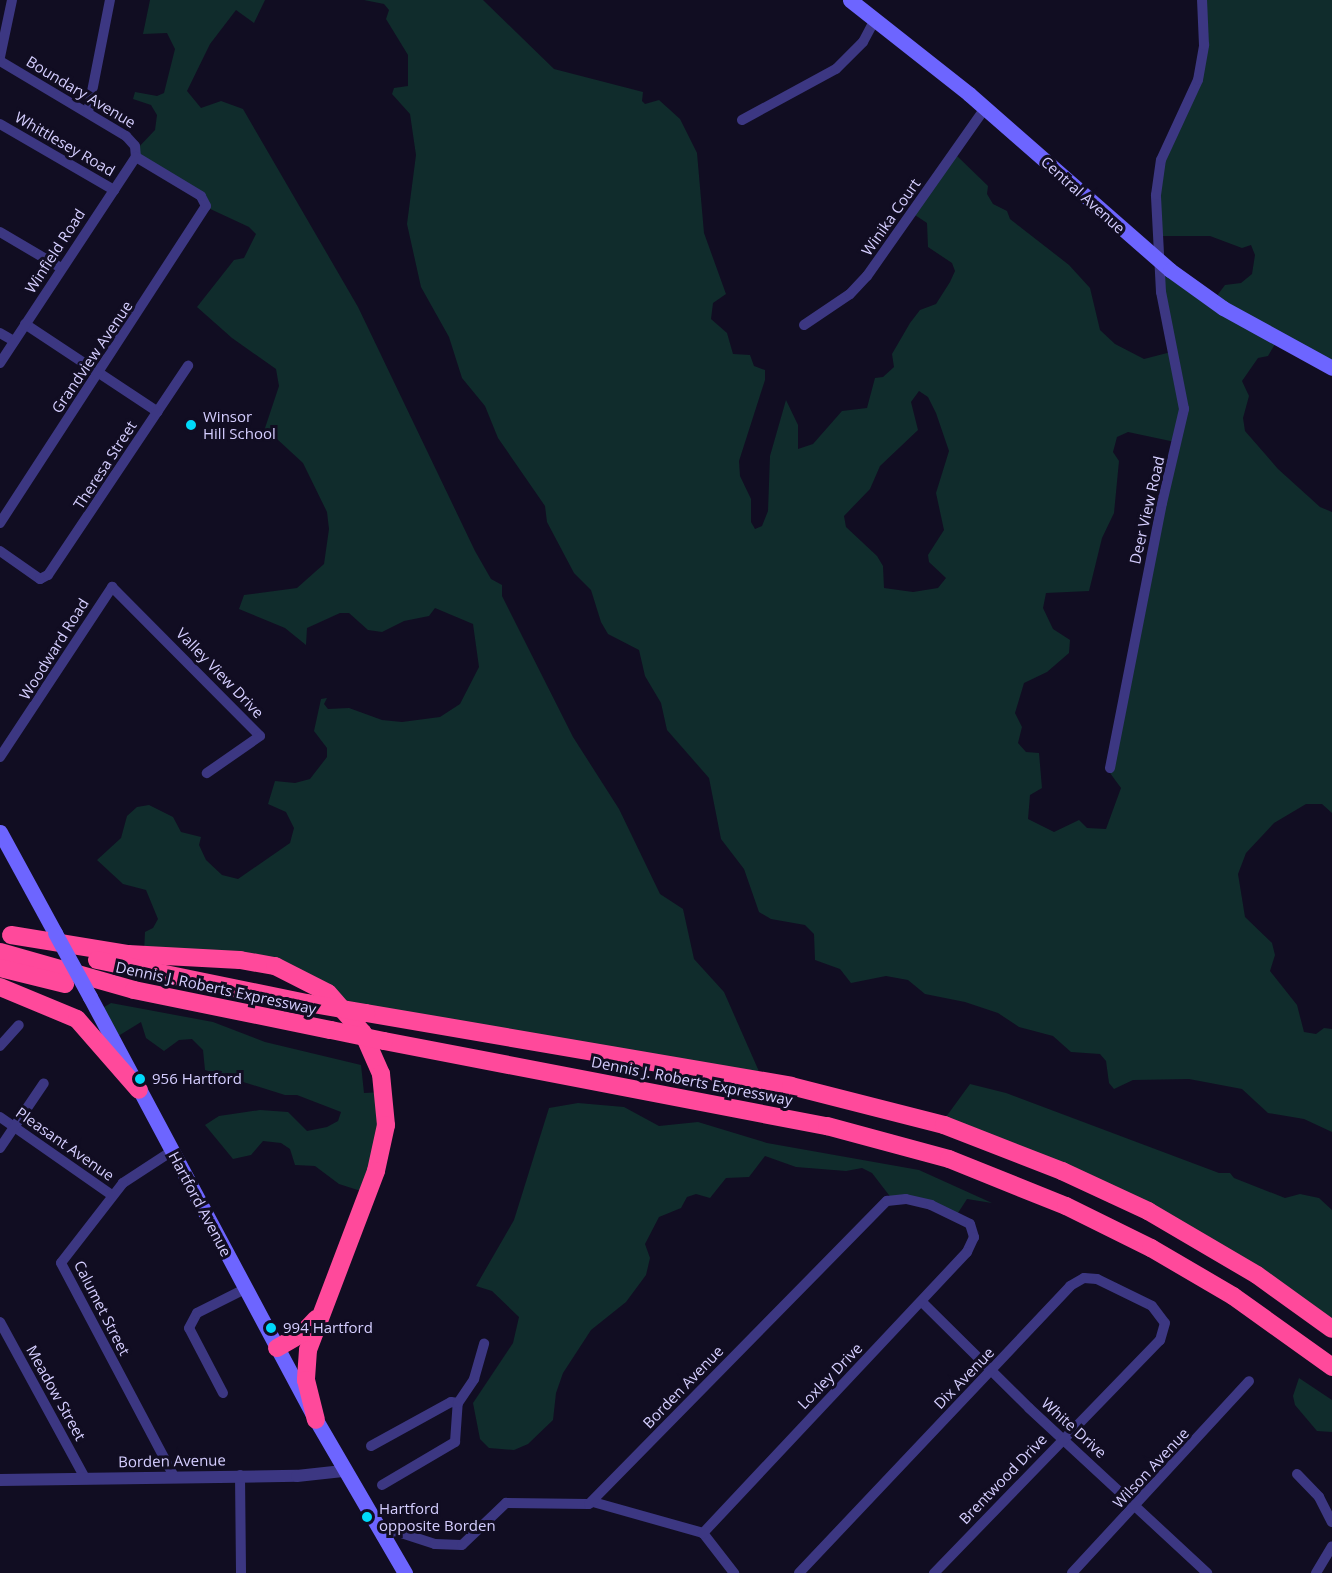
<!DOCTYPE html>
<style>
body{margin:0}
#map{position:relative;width:1332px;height:1573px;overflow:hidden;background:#110d22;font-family:"Open Sans",sans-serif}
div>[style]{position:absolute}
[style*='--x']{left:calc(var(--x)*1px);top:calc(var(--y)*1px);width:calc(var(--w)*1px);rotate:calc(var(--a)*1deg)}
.green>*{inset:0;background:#102c2c}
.minor>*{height:10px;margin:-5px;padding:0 5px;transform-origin:5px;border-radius:5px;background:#3c3782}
.tertiary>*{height:12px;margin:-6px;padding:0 6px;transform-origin:6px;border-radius:6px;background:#3c3782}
.secondary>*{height:15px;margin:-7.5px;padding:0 7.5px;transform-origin:7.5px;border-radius:7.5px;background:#6d65ff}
.motorway>*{height:18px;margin:-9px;padding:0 9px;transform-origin:9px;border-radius:9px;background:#ff499b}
.secondary-bridge>*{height:15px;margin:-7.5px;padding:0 7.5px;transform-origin:7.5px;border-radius:7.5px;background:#6d65ff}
.motorway-bridge>*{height:18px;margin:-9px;padding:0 9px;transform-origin:9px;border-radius:9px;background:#ff499b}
.dots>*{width:16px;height:16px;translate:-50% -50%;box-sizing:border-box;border:3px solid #110d22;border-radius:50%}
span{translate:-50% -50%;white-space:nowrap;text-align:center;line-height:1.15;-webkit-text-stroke:6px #110d22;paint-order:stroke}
.street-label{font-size:15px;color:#d5ceff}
.poi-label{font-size:15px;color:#d5ceff}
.left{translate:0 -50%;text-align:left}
</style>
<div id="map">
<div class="green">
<div style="clip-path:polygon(150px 0,265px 0,254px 23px,236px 10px,210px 44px,187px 91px,201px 108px,221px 101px,243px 109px,358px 307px,475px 551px,491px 579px,502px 585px,502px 596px,573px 737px,619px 809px,660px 894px,683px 909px,694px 959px,724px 992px,761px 1076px,349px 1008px,313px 979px,144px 953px,145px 932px,153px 928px,158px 919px,146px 890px,123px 884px,97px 860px,121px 838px,127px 816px,137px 807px,149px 805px,173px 817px,181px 832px,201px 837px,199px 845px,206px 860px,222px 875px,238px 879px,290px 843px,294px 828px,286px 812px,268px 804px,275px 781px,295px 783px,310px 779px,327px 757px,327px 748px,314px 731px,321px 699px,327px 698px,324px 704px,328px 709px,349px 708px,382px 720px,402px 722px,440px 717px,460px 704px,479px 667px,473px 624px,435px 608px,429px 616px,404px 621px,382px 632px,368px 630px,349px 613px,340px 613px,307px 628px,306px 645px,285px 628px,239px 609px,244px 595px,297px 588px,324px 564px,329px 529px,327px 512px,303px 463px,277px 439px,261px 440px,279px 386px,276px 369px,232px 338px,197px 307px,234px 260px,244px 258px,256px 234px,249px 227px,206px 207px,203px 200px,135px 157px,136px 150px,155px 130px,157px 115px,151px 105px,133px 99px,135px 92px,157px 96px,164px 93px,175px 49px,167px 33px,143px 34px)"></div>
<div style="clip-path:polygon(evenodd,364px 0,483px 0,554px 69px,643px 92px,642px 101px,645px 104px,659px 100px,680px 119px,697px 153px,704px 233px,726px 294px,713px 303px,711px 319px,727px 333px,733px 354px,750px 355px,754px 366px,765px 370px,765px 380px,739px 461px,740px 476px,751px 499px,751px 522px,755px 529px,762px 526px,768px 511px,770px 456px,786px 400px,798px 425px,798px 449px,813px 444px,842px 411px,867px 408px,875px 378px,883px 377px,894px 367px,892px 354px,910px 323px,920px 310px,936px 304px,950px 282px,955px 271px,952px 263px,928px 247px,927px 223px,912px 213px,955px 154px,988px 186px,987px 194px,993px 204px,1007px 211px,1010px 219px,1069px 265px,1090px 288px,1100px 330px,1115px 344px,1144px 359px,1171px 352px,1157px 268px,1213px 301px,1225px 285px,1241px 283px,1252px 274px,1255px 255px,1251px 245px,1242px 248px,1210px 236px,1156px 236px,1159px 170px,1198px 77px,1201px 0,1332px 0,1332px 369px,1278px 339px,1268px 356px,1258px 358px,1242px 381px,1249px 396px,1243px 418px,1245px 431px,1278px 469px,1320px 507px,1332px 512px,1332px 813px,1322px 804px,1306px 804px,1274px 823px,1246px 853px,1238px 874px,1245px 917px,1272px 943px,1275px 955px,1270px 971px,1297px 1005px,1304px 1032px,1316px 1034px,1324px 1028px,1332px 1029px,1332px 1132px,1304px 1119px,1268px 1113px,1242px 1089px,1189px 1079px,1133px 1080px,1114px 1089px,1109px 1083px,1106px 1061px,1100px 1054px,1071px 1052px,1053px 1036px,1019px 1027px,998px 1013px,965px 1002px,925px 994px,908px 980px,886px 976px,851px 983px,840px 969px,815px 960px,814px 934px,805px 925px,771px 919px,759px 912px,744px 869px,721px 839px,709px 778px,667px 730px,661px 703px,645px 676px,639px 650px,608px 634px,601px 622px,591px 590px,574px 573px,547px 522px,545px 506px,498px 438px,485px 406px,462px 378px,449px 337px,421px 287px,407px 224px,416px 155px,410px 114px,392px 94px,394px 88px,408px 86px,408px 55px,386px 19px,389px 10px,384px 4px,364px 0,919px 391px,928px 397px,936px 413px,949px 451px,936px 493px,944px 530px,928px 555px,929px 562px,946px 578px,938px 588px,913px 592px,884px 588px,883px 566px,877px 556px,846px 527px,844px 516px,870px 489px,880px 466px,918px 430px,911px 402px,919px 391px,364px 0,1128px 432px,1175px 442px,1110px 773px,1121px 788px,1106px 829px,1087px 828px,1079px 820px,1054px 832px,1028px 819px,1030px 795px,1042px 788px,1039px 753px,1026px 752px,1018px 743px,1022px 727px,1015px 713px,1024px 683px,1047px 672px,1069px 653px,1070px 640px,1053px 629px,1043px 608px,1046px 593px,1089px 591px,1102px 538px,1114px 513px,1119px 461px,1113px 452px,1117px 437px,1128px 432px)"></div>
<div style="clip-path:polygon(111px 1003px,213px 1022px,265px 1042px,361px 1065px,364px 1093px,384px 1092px,367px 1193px,339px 1184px,315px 1166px,295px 1165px,290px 1149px,281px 1143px,263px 1141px,251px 1155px,233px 1159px,205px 1125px,219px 1116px,260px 1110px,288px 1112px,307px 1131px,327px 1127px,338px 1121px,341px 1112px,297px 1095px,285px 1095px,205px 1070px,203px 1050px,192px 1039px,179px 1040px,164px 1051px,146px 1038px,141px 1022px,115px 1038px,99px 1010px)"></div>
<div style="clip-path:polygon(970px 1084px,1006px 1093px,1219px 1173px,1230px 1173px,1234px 1178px,1285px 1198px,1300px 1194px,1319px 1198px,1332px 1210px,1332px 1326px,1263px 1276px,943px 1121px)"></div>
<div style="clip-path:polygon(578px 1103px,624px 1107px,659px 1126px,698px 1122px,767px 1143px,919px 1170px,992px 1203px,967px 1199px,956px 1216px,892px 1199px,872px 1173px,862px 1168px,846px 1171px,796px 1167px,765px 1156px,749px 1177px,726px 1178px,710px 1198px,696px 1194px,687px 1197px,681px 1208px,659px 1217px,645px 1244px,650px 1258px,646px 1275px,626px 1302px,591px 1330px,563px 1373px,556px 1393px,553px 1420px,528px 1444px,514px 1450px,489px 1448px,480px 1439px,473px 1403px,513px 1343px,519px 1317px,492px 1291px,476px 1286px,514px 1220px,549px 1108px)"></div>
<div style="clip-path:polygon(1299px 1378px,1332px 1400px,1332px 1432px,1317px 1431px,1295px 1405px,1293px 1396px)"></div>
</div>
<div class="minor">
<div style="--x:0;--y:57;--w:58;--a:-78.1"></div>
<div style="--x:0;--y:61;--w:147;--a:30.8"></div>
<div style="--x:126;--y:136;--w:13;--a:48"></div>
<div style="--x:135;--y:146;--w:11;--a:85"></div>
<div style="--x:88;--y:112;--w:114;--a:-78.9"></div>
<div style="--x:742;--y:120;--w:107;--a:-28.5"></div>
<div style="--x:836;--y:69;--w:38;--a:-45"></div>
<div style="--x:863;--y:42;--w:27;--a:-62"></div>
<div style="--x:0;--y:124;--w:132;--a:30.1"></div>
<div style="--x:0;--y:232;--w:71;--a:30.5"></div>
<div style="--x:25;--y:324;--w:159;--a:33.5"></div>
<div style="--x:804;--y:325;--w:55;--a:-34"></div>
<div style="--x:850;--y:294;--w:25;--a:-47"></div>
<div style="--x:867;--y:276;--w:205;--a:-54.9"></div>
<div style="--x:0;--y:333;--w:16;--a:30"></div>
<div style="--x:0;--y:363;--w:247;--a:-56.6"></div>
<div style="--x:0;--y:523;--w:378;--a:-57"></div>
<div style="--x:206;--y:206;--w:11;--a:-117"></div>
<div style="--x:201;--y:196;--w:76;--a:-149"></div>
<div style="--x:0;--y:551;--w:49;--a:35"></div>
<div style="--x:40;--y:579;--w:9;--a:-27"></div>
<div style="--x:48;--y:575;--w:252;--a:-56.2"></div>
<div style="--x:0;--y:757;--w:204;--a:-56.6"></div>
<div style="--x:112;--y:587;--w:210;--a:45.2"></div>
<div style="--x:260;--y:736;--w:65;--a:145.1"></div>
<div style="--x:1110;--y:768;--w:270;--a:-78.9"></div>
<div style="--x:1162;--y:503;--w:97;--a:-76.8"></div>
<div style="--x:1184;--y:409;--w:119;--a:-101.1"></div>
<div style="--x:1161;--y:292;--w:97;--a:-93"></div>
<div style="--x:1156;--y:195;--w:35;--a:-82"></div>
<div style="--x:1161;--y:160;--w:88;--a:-65.2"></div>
<div style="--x:1198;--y:80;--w:36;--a:-80"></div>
<div style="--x:1204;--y:45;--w:45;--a:-92.5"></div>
<div style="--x:0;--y:1046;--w:28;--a:-48"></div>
<div style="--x:0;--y:1117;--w:136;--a:34.9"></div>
<div style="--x:0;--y:1148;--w:78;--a:-55.9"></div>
<div style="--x:172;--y:1151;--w:59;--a:146.9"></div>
<div style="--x:123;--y:1183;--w:101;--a:127.8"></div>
<div style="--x:61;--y:1263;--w:241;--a:62.1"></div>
<div style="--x:923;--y:1303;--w:149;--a:44.7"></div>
<div style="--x:1029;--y:1408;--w:243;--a:42.8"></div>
<div style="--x:0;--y:1322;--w:178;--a:61.4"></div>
<div style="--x:223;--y:1393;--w:73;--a:-117.6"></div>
<div style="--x:189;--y:1328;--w:17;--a:-62"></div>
<div style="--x:197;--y:1313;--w:54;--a:-26.6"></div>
<div style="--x:371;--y:1446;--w:91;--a:-28.8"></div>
<div style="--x:451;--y:1402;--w:7;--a:8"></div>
<div style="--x:1297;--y:1474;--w:32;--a:46"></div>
<div style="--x:1319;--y:1497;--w:28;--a:63"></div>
<div style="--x:240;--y:1475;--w:98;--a:89.4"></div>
<div style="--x:382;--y:1485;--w:85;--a:-30.5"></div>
<div style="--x:455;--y:1442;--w:39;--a:-86"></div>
<div style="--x:458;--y:1403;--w:29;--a:-56"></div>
<div style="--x:474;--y:1379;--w:37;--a:-74"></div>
<div style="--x:593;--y:1502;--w:114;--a:15.7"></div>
<div style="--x:703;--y:1533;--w:51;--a:52.2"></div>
<div style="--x:381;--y:1536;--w:15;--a:-20"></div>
<div style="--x:395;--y:1531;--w:42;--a:18"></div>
<div style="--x:435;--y:1544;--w:27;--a:2"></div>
<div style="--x:462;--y:1545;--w:61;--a:-43.7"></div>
<div style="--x:506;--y:1503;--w:83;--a:0.7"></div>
<div style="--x:589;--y:1504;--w:425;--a:-45.5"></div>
<div style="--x:887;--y:1201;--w:19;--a:-6"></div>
<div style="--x:906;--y:1199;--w:26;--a:13"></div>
<div style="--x:931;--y:1205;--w:43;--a:26"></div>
<div style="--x:970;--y:1224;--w:14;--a:73"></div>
<div style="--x:974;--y:1237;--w:17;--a:115"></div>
<div style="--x:967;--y:1252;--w:386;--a:133.2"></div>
<div style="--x:799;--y:1573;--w:395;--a:-46.6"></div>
<div style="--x:1070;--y:1286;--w:16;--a:-30"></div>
<div style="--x:1084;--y:1278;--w:13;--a:4"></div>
<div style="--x:1097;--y:1279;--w:61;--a:26.1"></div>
<div style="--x:1152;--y:1306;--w:21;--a:53"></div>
<div style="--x:1165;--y:1323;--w:18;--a:106"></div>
<div style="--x:1160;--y:1340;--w:325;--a:134.1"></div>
<div style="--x:1072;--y:1573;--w:261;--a:-47.3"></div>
<div style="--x:1316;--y:1573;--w:31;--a:-59"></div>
</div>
<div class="tertiary">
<div style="--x:0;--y:1480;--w:297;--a:-0.8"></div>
<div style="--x:297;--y:1476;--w:46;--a:-6.2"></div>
</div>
<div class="secondary">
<div style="--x:850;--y:0;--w:152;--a:38.3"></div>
<div style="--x:969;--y:94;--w:267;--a:41.2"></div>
<div style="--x:1170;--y:270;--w:65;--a:35.6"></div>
<div style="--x:1223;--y:308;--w:124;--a:28.8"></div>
<div style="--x:0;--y:832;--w:115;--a:61.4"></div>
<div style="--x:90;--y:997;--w:480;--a:61.9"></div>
<div style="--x:316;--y:1420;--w:177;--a:59.8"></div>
</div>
<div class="motorway">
<div style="--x:11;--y:935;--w:119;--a:9.2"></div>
<div style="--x:128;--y:954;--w:112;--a:3.1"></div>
<div style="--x:240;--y:960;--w:36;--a:10"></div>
<div style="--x:275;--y:966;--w:59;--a:27"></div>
<div style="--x:328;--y:993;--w:53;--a:48.8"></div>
<div style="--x:363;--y:1033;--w:45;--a:66.3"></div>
<div style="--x:381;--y:1074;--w:51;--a:84.4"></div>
<div style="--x:386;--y:1125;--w:47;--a:102.3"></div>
<div style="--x:376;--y:1171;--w:191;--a:110.8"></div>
<div style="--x:308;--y:1350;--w:30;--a:94"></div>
<div style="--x:306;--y:1380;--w:41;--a:76"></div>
<div style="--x:0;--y:952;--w:139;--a:15.8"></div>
<div style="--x:134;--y:990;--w:201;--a:11.5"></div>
<div style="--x:97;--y:960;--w:214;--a:11.6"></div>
<div style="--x:0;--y:968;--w:67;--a:13.8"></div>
<div style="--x:0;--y:987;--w:83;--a:22.6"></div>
<div style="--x:77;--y:1019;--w:94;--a:48.9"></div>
<div style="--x:366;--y:1013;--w:431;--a:9.7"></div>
<div style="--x:791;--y:1086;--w:158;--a:14.3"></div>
<div style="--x:944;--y:1125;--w:127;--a:21.3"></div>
<div style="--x:1062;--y:1171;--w:95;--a:24.9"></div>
<div style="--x:1148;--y:1211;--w:126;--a:30.4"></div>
<div style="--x:1257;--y:1275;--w:92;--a:35.8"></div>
<div style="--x:384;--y:1041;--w:451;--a:10.9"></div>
<div style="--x:827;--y:1126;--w:126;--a:15.1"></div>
<div style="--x:949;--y:1159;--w:126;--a:21.9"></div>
<div style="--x:1066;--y:1206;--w:95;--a:26.3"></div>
<div style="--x:1151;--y:1248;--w:95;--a:30.3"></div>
<div style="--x:1233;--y:1296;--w:122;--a:35.6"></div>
<div style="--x:277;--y:1348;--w:30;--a:-30"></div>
<div style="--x:303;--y:1333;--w:19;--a:-47"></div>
</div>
<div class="secondary-bridge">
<div style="--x:55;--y:933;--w:73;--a:61.3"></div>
</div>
<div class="motorway-bridge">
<div style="--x:307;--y:1003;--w:60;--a:9.6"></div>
<div style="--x:331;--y:1030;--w:54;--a:11.7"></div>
</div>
<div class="dots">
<div style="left:191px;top:425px;background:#00d9f9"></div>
<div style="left:140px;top:1079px;background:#00d9f9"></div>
<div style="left:271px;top:1328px;background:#00d9f9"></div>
<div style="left:367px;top:1517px;background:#00d9f9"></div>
</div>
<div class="street-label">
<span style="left:81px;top:92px;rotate:31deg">Boundary Avenue</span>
<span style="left:65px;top:144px;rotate:30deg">Whittlesey Road</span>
<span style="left:1083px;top:195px;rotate:42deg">Central Avenue</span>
<span style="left:891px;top:217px;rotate:-55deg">Winika Court</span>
<span style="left:55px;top:251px;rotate:-57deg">Winfield Road</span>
<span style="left:92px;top:357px;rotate:-56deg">Grandview Avenue</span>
<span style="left:105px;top:465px;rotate:-57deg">Theresa Street</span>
<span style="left:1147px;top:510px;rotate:-77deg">Deer View Road</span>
<span style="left:54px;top:649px;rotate:-58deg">Woodward Road</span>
<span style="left:220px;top:673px;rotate:46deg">Valley View Drive</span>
<span style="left:216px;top:988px;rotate:12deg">Dennis J. Roberts Expressway</span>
<span style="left:692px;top:1081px;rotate:11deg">Dennis J. Roberts Expressway</span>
<span style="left:65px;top:1144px;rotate:35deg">Pleasant Avenue</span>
<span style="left:200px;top:1204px;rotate:62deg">Hartford Avenue</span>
<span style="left:102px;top:1308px;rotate:63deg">Calumet Street</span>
<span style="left:830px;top:1376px;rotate:-46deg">Loxley Drive</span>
<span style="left:964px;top:1378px;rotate:-46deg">Dix Avenue</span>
<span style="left:683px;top:1387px;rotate:-46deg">Borden Avenue</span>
<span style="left:56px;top:1393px;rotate:61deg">Meadow Street</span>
<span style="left:1074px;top:1428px;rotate:42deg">White Drive</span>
<span style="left:172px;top:1461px;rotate:-1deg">Borden Avenue</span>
<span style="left:1151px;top:1468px;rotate:-47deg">Wilson Avenue</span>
<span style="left:1003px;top:1479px;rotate:-46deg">Brentwood Drive</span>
</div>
<div class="poi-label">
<span class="left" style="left:203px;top:425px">Winsor<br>Hill School</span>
<span class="left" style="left:152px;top:1079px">956 Hartford</span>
<span class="left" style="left:283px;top:1328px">994 Hartford</span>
<span class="left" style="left:379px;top:1517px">Hartford<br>opposite Borden</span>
</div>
</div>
